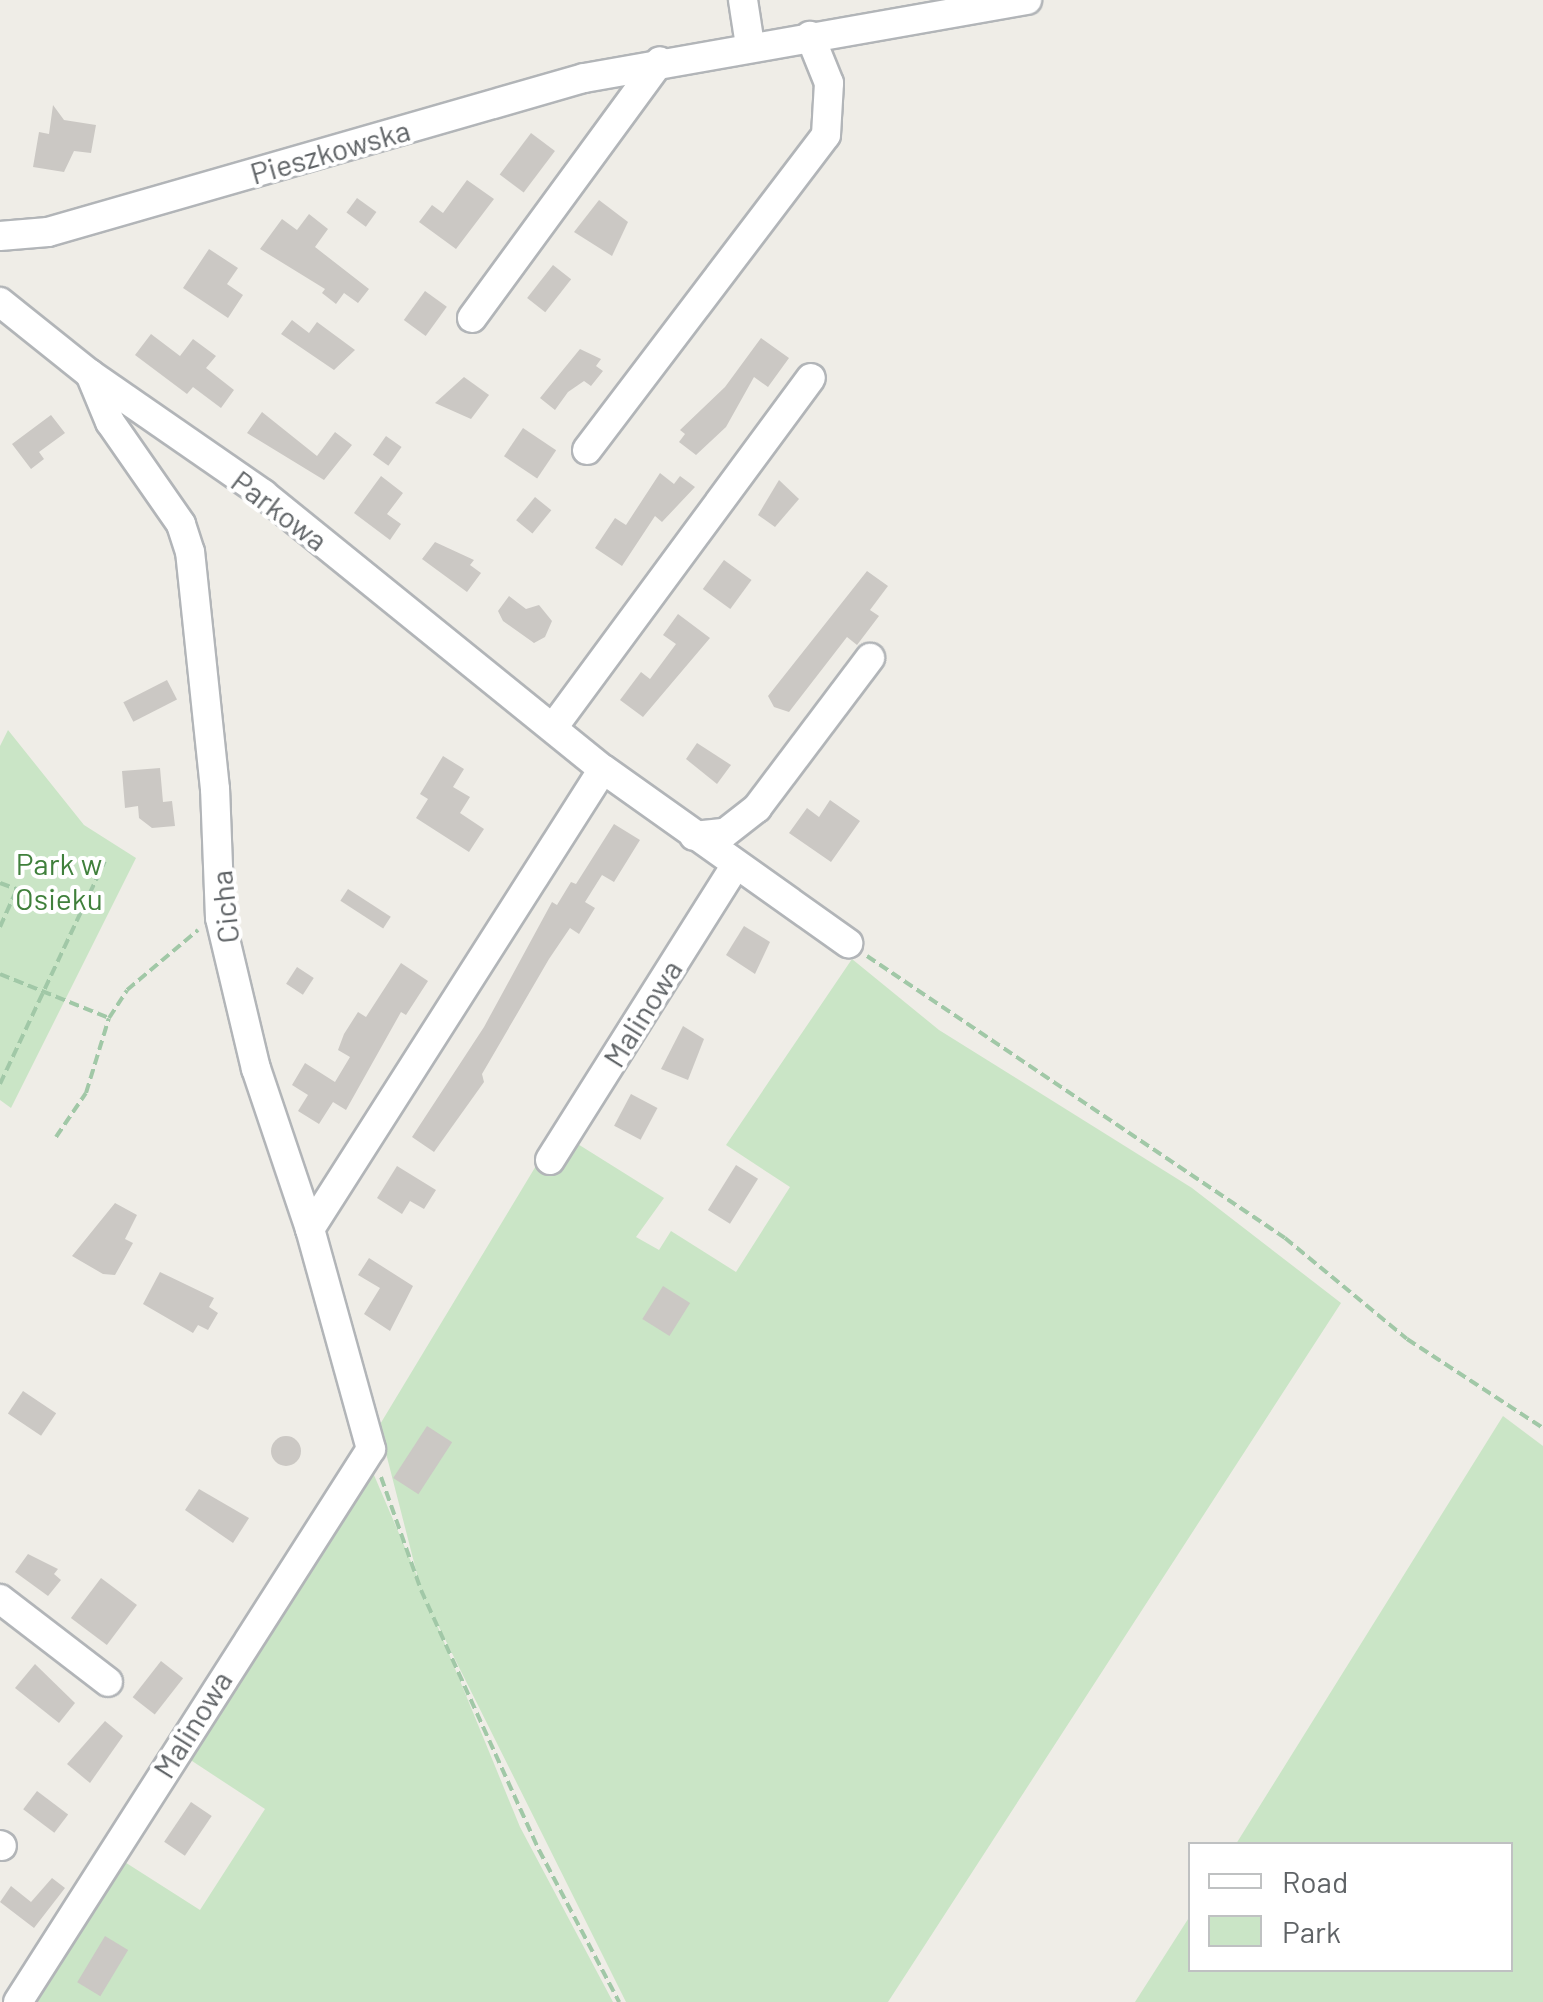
<!DOCTYPE html>
<style>
body{margin:0}
#map{position:relative;width:1543px;height:2002px;overflow:hidden;background:#efede7;font-family:Barlow,sans-serif}
div>[style]{position:absolute}
[style*='--x']{left:calc(var(--x)*1px);top:calc(var(--y)*1px);width:calc(var(--w)*1px);rotate:calc(var(--a)*1deg)}
.green>*{inset:0;background:#cae5c6}
.building>*{inset:0;background:#cbc8c4;transform-origin:0 0}
.round{border-radius:50%}
.path>*{height:4px;margin-top:-2px;transform-origin:0;background:repeating-linear-gradient(90deg,#a1c8a7 0 10px,transparent 0 15px)}
.roads{filter:drop-shadow(2px 0 #b2b5b8) drop-shadow(-2px 0 #b2b5b8) drop-shadow(0 2px #b2b5b8) drop-shadow(0 -2px #b2b5b8)}
.minor>*{height:28px;margin:-14px;padding:0 14px;transform-origin:14px;border-radius:14px;background:#fff}
span{translate:-50% -50%;white-space:nowrap;text-align:center;line-height:1.15;-webkit-text-stroke:8px #fff;paint-order:stroke}
.street-label{font-size:30px;color:#5f6366}
.park-label{font-size:30px;color:#40803c}
.legend{position:absolute;left:1188px;top:1842px;width:325px;height:130px;box-sizing:border-box;background:#fff;border:2px solid #bfc1c2;margin:0;padding:12px 18px;list-style:none;font-size:30px;color:#5f6366}
.legend li{display:flex;align-items:center;gap:20px;height:50px}
.legend b{width:50px;border:2px solid #bfc1c2}
</style>
<div id="map">
<div class="green">
<div style="clip-path:polygon(8px 730px,84px 825px,136px 858px,11px 1108px,0 1100px,0 746px)"></div>
<div style="clip-path:polygon(852px 959px,939px 1030px,1192px 1188px,1341px 1303px,888px 2002px,626px 2002px,433px 1615px,520px 1827px,613px 2002px,30px 2002px,120px 1859px,200px 1910px,265px 1809px,186px 1757px,371px 1468px,418px 1578px,379px 1426px,557px 1131px,664px 1198px,636px 1237px,659px 1250px,671px 1231px,736px 1272px,790px 1187px,726px 1145px)"></div>
<div style="clip-path:polygon(1503px 1416px,1543px 1446px,1543px 2002px,1135px 2002px,1190px 1916px,1190px 1970px,1510px 1970px,1510px 1844px,1236px 1844px)"></div>
</div>
<div class="building">
<div style="clip-path:polygon(53px 105px,64px 120px,96px 125px,91px 153px,74px 151px,64px 172px,33px 167px,39px 132px,49px 134px)"></div>
<div style="left:531px;top:133px;width:30px;height:52px;rotate:37deg"></div>
<div style="clip-path:polygon(467px 180px,494px 199px,456px 249px,419px 222px,432px 205px,443px 213px)"></div>
<div style="left:357px;top:198px;width:24px;height:18px;rotate:36deg"></div>
<div style="clip-path:polygon(599px 200px,628px 222px,612px 256px,574px 232px)"></div>
<div style="clip-path:polygon(309px 214px,328px 229px,315px 247px,369px 289px,358px 303px,344px 293px,336px 304px,322px 293px,325px 289px,260px 249px,282px 219px,297px 230px)"></div>
<div style="clip-path:polygon(209px 249px,238px 268px,227px 284px,243px 295px,228px 318px,183px 288px)"></div>
<div style="left:553px;top:265px;width:23px;height:42px;rotate:38deg"></div>
<div style="left:425px;top:291px;width:27px;height:36px;rotate:36deg"></div>
<div style="clip-path:polygon(292px 320px,309px 333px,317px 322px,355px 350px,334px 370px,281px 334px)"></div>
<div style="clip-path:polygon(151px 334px,180px 356px,193px 339px,216px 356px,206px 368px,234px 390px,221px 408px,193px 387px,187px 394px,135px 355px)"></div>
<div style="clip-path:polygon(761px 338px,789px 358px,768px 387px,754px 377px,726px 427px,696px 455px,679px 442px,685px 434px,680px 430px,725px 387px)"></div>
<div style="clip-path:polygon(580px 349px,601px 359px,596px 366px,603px 371px,591px 386px,584px 381px,568px 392px,555px 410px,540px 398px)"></div>
<div style="clip-path:polygon(464px 377px,489px 395px,471px 419px,435px 403px)"></div>
<div style="clip-path:polygon(262px 412px,317px 456px,335px 432px,352px 445px,324px 480px,247px 433px)"></div>
<div style="clip-path:polygon(51px 415px,65px 433px,39px 452px,44px 459px,31px 469px,12px 444px)"></div>
<div style="left:523px;top:428px;width:40px;height:34px;rotate:34deg"></div>
<div style="left:386px;top:436px;width:19px;height:23px;rotate:35deg"></div>
<div style="clip-path:polygon(660px 473px,674px 484px,680px 476px,695px 487px,662px 522px,655px 516px,622px 566px,595px 548px,615px 518px,626px 525px)"></div>
<div style="clip-path:polygon(381px 476px,403px 493px,387px 514px,401px 524px,390px 540px,354px 513px)"></div>
<div style="clip-path:polygon(779px 480px,799px 499px,775px 527px,758px 515px)"></div>
<div style="left:535px;top:497px;width:21px;height:30px;rotate:39deg"></div>
<div style="clip-path:polygon(435px 542px,474px 560px,470px 565px,481px 573px,467px 592px,422px 559px)"></div>
<div style="left:724px;top:560px;width:34px;height:36px;rotate:36deg"></div>
<div style="clip-path:polygon(867px 571px,888px 586px,870px 610px,879px 616px,857px 645px,847px 637px,789px 712px,774px 707px,768px 696px)"></div>
<div style="clip-path:polygon(509px 596px,526px 609px,539px 605px,552px 621px,545px 637px,534px 643px,503px 621px,498px 611px)"></div>
<div style="clip-path:polygon(678px 614px,710px 638px,643px 717px,620px 700px,641px 672px,650px 679px,676px 644px,663px 635px)"></div>
<div style="left:167px;top:680px;width:22px;height:49px;rotate:63deg"></div>
<div style="clip-path:polygon(697px 743px,731px 765px,717px 784px,686px 759px)"></div>
<div style="clip-path:polygon(443px 756px,464px 769px,453px 787px,470px 797px,460px 813px,484px 829px,469px 852px,416px 818px,428px 799px,420px 794px)"></div>
<div style="clip-path:polygon(160px 768px,163px 802px,172px 801px,175px 826px,152px 828px,139px 818px,138px 806px,125px 808px,122px 771px)"></div>
<div style="clip-path:polygon(830px 800px,860px 821px,831px 862px,789px 833px,807px 808px,819px 817px)"></div>
<div style="clip-path:polygon(614px 824px,640px 840px,614px 882px,602px 875px,585px 902px,595px 908px,579px 934px,570px 928px,549px 959px,482px 1074px,484px 1082px,434px 1152px,412px 1137px,484px 1027px,552px 902px,557px 905px,571px 882px,576px 884px)"></div>
<div style="left:348px;top:889px;width:51px;height:14px;rotate:33deg"></div>
<div style="clip-path:polygon(744px 926px,770px 942px,755px 974px,726px 955px)"></div>
<div style="clip-path:polygon(401px 963px,428px 981px,406px 1015px,401px 1012px,346px 1110px,333px 1102px,319px 1124px,298px 1111px,308px 1095px,292px 1085px,305px 1063px,335px 1082px,350px 1057px,338px 1050px,344px 1034px,358px 1012px,366px 1017px)"></div>
<div style="left:297px;top:967px;width:20px;height:20px;rotate:33deg"></div>
<div style="clip-path:polygon(683px 1026px,704px 1039px,688px 1080px,661px 1069px)"></div>
<div style="left:631px;top:1094px;width:30px;height:36px;rotate:28deg"></div>
<div style="left:736px;top:1165px;width:26px;height:53px;rotate:32deg"></div>
<div style="clip-path:polygon(397px 1166px,436px 1190px,424px 1209px,410px 1201px,402px 1214px,377px 1198px)"></div>
<div style="clip-path:polygon(115px 1203px,137px 1215px,125px 1239px,133px 1243px,115px 1275px,103px 1274px,72px 1256px)"></div>
<div style="clip-path:polygon(369px 1258px,413px 1286px,390px 1331px,364px 1314px,380px 1288px,358px 1275px)"></div>
<div style="clip-path:polygon(160px 1272px,214px 1298px,209px 1307px,218px 1313px,208px 1330px,198px 1325px,193px 1333px,143px 1304px)"></div>
<div style="left:663px;top:1286px;width:32px;height:39px;rotate:32deg"></div>
<div style="left:23px;top:1391px;width:40px;height:27px;rotate:34deg"></div>
<div style="left:427px;top:1426px;width:30px;height:62px;rotate:33deg"></div>
<div class="round" style="left:271px;top:1436px;width:30px;height:30px"></div>
<div style="clip-path:polygon(199px 1489px,249px 1518px,233px 1543px,185px 1510px)"></div>
<div style="clip-path:polygon(28px 1554px,58px 1569px,54px 1574px,61px 1580px,48px 1596px,15px 1572px)"></div>
<div style="left:101px;top:1578px;width:45px;height:50px;rotate:37deg"></div>
<div style="left:161px;top:1661px;width:28px;height:46px;rotate:38deg"></div>
<div style="clip-path:polygon(35px 1664px,75px 1703px,59px 1723px,15px 1688px)"></div>
<div style="clip-path:polygon(105px 1721px,123px 1736px,90px 1783px,67px 1764px)"></div>
<div style="left:37px;top:1791px;width:39px;height:23px;rotate:37deg"></div>
<div style="left:191px;top:1802px;width:25px;height:48px;rotate:34deg"></div>
<div style="clip-path:polygon(52px 1878px,65px 1888px,34px 1928px,0 1902px,11px 1886px,31px 1902px)"></div>
<div style="left:105px;top:1936px;width:27px;height:54px;rotate:31deg"></div>
</div>
<div class="path">
<div style="--x:0;--y:883;--w:87;--a:20.1"></div>
<div style="--x:0;--y:927;--w:42;--a:-65.9"></div>
<div style="--x:867;--y:956;--w:504;--a:34.01"></div>
<div style="--x:1285;--y:1238;--w:158;--a:39.6"></div>
<div style="--x:1407;--y:1339;--w:163;--a:33.2"></div>
<div style="--x:0;--y:974;--w:118;--a:22"></div>
<div style="--x:0;--y:1084;--w:246;--a:-64.8"></div>
<div style="--x:56;--y:1137;--w:53;--a:-55.7"></div>
<div style="--x:86;--y:1093;--w:78;--a:-73"></div>
<div style="--x:109;--y:1018;--w:33;--a:-57"></div>
<div style="--x:127;--y:990;--w:93;--a:-40.2"></div>
<div style="--x:381;--y:1477;--w:120;--a:70.5"></div>
<div style="--x:421;--y:1590;--w:286;--a:65.6"></div>
<div style="--x:539;--y:1850;--w:172;--a:62.2"></div>
</div>
<div class="roads">
<div class="minor">
<div style="--x:743;--y:0;--w:46;--a:81.2"></div>
<div style="--x:0;--y:236;--w:48;--a:-4.8"></div>
<div style="--x:48;--y:232;--w:558;--a:-16.03"></div>
<div style="--x:584;--y:78;--w:450;--a:-10"></div>
<div style="--x:0;--y:302;--w:115;--a:38.7"></div>
<div style="--x:90;--y:374;--w:211;--a:34.7"></div>
<div style="--x:263;--y:494;--w:437;--a:39"></div>
<div style="--x:603;--y:769;--w:301;--a:35.4"></div>
<div style="--x:472;--y:318;--w:318;--a:-53.8"></div>
<div style="--x:587;--y:450;--w:395;--a:-52.8"></div>
<div style="--x:826;--y:135;--w:52;--a:-86.7"></div>
<div style="--x:829;--y:83;--w:51;--a:-112"></div>
<div style="--x:555;--y:725;--w:431;--a:-53.6"></div>
<div style="--x:694;--y:836;--w:31;--a:-6"></div>
<div style="--x:725;--y:833;--w:41;--a:-38"></div>
<div style="--x:757;--y:808;--w:188;--a:-53"></div>
<div style="--x:550;--y:1160;--w:347;--a:-57.8"></div>
<div style="--x:310;--y:1229;--w:545;--a:-57.5"></div>
<div style="--x:0;--y:1599;--w:136;--a:37.5"></div>
<div style="--x:0;--y:1845;--w:2;--a:27"></div>
<div style="--x:18;--y:2002;--w:656;--a:-57.45"></div>
<div style="--x:371;--y:1449;--w:228;--a:-105.5"></div>
<div style="--x:310;--y:1229;--w:169;--a:-108.6"></div>
<div style="--x:256;--y:1069;--w:155;--a:-103.4"></div>
<div style="--x:220;--y:918;--w:129;--a:-92.2"></div>
<div style="--x:215;--y:789;--w:238;--a:-96"></div>
<div style="--x:190;--y:552;--w:29;--a:-108"></div>
<div style="--x:181;--y:524;--w:124;--a:-124.8"></div>
<div style="--x:110;--y:422;--w:52;--a:-112.6"></div>
</div>
</div>
<div class="street-label">
<span style="left:330px;top:151px;rotate:-16deg">Pieszkowska</span>
<span style="left:280px;top:510px;rotate:37deg">Parkowa</span>
<span style="left:224px;top:907px;rotate:-96deg">Cicha</span>
<span style="left:642px;top:1013px;rotate:-58deg">Malinowa</span>
<span style="left:192px;top:1724px;rotate:-58deg">Malinowa</span>
</div>
<div class="park-label">
<span style="left:59px;top:880px">Park w<br>Osieku</span>
</div>
<ul class="legend">
<li><b style="height:12px;background:#fff"></b>Road</li>
<li><b style="height:28px;background:#cae5c6"></b>Park</li>
</ul>
</div>
